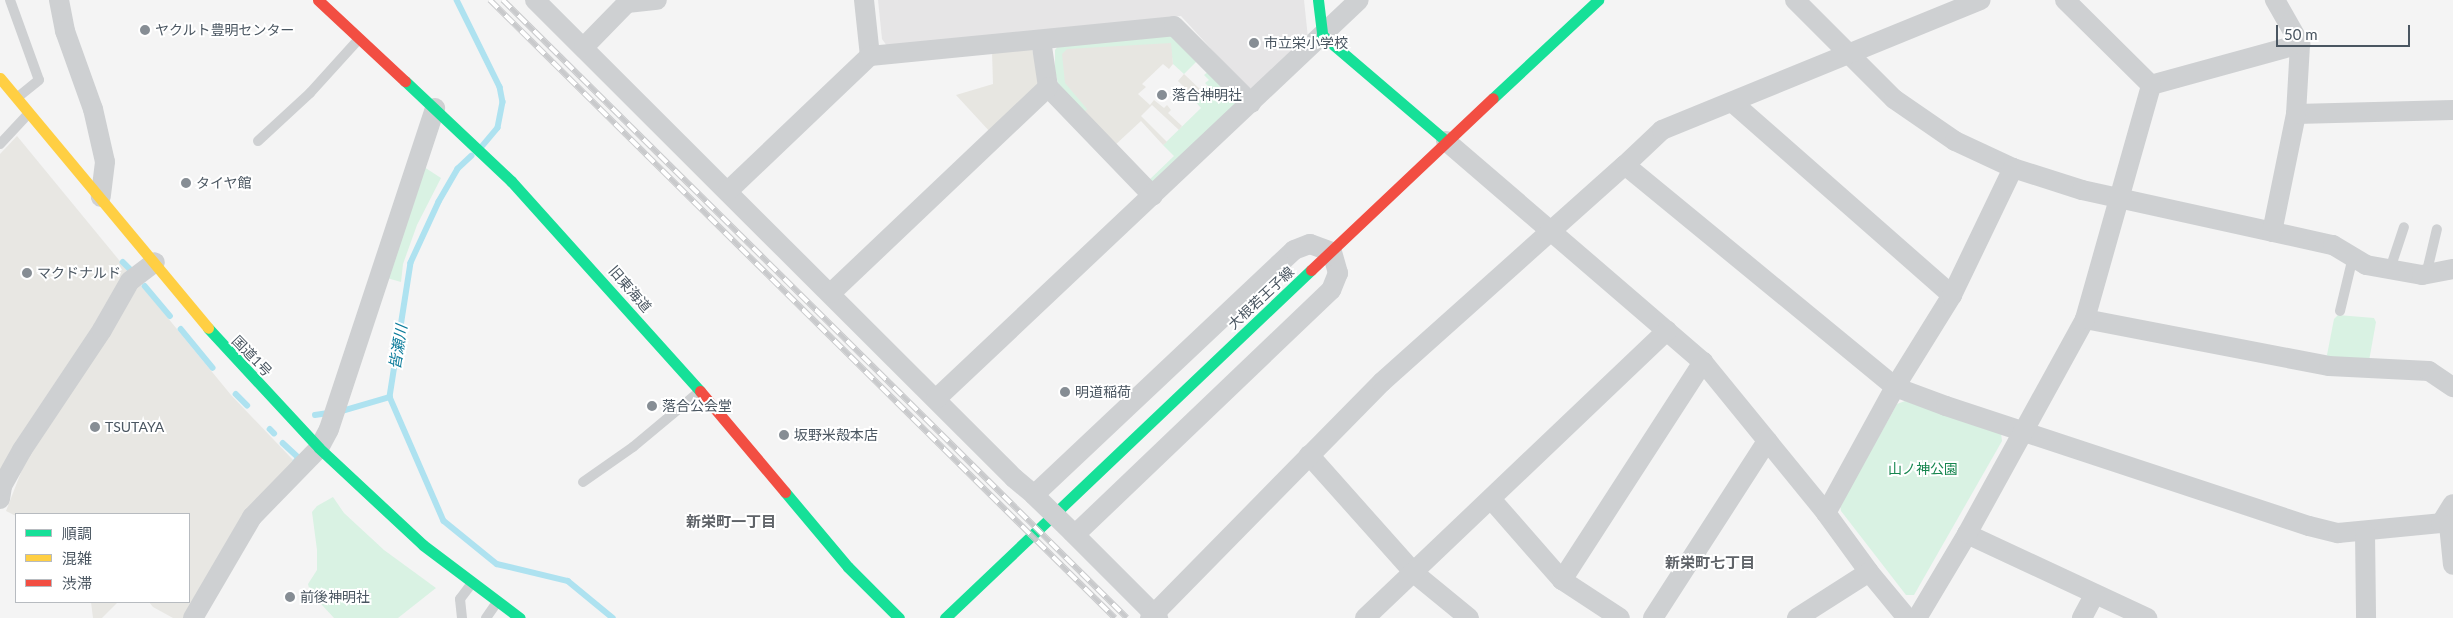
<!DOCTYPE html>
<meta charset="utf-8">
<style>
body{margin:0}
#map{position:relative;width:2453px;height:618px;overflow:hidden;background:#f4f4f4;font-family:Lato,"Noto Sans JP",sans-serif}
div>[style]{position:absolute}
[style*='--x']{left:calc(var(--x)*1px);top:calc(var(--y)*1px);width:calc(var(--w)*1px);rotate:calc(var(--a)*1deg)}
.commercial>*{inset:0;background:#e8e7e3}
.education>*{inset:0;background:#e6e5e6}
.green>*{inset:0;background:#d9f2e3}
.sand>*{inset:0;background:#e7e6e1}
.stream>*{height:5.5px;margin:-2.75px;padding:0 2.75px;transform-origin:2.75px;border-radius:2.75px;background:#aee2f0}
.lane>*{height:10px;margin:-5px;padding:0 5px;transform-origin:5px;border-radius:5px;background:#ced0d2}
.street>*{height:20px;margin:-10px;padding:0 10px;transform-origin:10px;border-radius:10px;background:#ced0d2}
.fast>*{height:11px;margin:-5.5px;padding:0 5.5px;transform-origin:5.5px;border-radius:5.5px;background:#16e098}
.slow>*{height:11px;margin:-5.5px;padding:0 5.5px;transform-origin:5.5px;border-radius:5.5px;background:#ffcf43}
.jam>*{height:11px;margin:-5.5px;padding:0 5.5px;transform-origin:5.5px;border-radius:5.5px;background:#f24e42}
.rail>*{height:5.5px;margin-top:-2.75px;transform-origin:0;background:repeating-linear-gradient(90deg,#fff 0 11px,#c9cacc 0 22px);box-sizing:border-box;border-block:1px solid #c9cacc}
.street-bridge>*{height:20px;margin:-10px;padding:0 10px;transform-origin:10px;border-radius:10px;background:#ced0d2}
.dots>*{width:14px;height:14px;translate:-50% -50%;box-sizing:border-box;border:2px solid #fff;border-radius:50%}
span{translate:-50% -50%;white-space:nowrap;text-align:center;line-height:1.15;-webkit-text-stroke:4px #fff;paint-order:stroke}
.poi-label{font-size:14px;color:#4a5661}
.left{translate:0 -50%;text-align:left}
.street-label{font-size:14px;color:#4a5661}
.park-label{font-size:14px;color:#17864f}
.water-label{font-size:15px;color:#0c7c9b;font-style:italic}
.neighbourhood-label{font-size:15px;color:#5f6368;font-weight:700}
.legend{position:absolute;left:15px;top:513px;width:175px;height:90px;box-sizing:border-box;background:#fff;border:1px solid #b7bbc0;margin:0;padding:6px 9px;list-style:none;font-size:15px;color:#4a5661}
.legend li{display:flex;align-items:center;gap:10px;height:25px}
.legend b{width:25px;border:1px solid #b7bbc0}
.scale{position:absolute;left:2276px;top:25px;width:134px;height:22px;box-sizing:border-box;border:2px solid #4a5661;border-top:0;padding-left:6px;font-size:15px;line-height:18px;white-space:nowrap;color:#4a5661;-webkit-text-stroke:4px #fff;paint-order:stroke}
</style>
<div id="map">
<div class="commercial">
<div style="clip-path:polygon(17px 136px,128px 271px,0 476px,0 154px)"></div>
<div style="clip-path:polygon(140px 284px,231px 395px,294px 461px,185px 618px,173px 618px,153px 607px,149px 602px,189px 602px,189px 514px,16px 516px,6px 511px,25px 462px)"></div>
<div style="clip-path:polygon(91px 602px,118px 602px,102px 618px,93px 618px)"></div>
</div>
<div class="education">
<div style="clip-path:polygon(878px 0,1304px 0,1308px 38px,1255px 89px,1247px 88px,1181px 16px,887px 46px,882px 39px)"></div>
</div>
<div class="green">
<div style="clip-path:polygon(1174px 34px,1198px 60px,1184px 74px,1173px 64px,1170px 43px,1084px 113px,1059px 87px,1055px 71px,1055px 50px,1060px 44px)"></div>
<div style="clip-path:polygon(1209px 71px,1236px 100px,1236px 107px,1155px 182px,1148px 181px,1174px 156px,1163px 145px,1201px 108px,1193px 99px,1208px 86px,1205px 83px,1209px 80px,1204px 75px)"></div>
<div style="clip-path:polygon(424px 167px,441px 178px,417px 225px,403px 264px,401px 282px,387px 278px)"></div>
<div style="clip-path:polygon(2338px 315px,2374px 318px,2376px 322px,2369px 361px,2332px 361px,2327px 355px,2334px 319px)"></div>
<div style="clip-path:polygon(1905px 401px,2001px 433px,2002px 441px,1914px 595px,1906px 595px,1841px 511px,1840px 506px,1897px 404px)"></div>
<div style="clip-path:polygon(333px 497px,344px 513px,384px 550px,436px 588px,398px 618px,334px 618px,310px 592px,308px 584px,317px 570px,317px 550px,312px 512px,317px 506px)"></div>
</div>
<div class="sand">
<div style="clip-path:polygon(1171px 43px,1173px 64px,1169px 69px,1163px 64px,1142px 84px,1146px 87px,1138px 94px,1150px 105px,1154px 100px,1164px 108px,1167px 105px,1171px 110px,1168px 113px,1182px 126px,1179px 130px,1152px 105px,1141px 116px,1167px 142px,1163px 145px,1141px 121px,1114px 146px,1084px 113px,1087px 109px,1065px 83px,1062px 54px,1067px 49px)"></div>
<div style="clip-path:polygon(1032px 49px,1040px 81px,991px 133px,956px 95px,993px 84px,992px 52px)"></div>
<div style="clip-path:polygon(1184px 74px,1202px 91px,1193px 99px,1180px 91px,1184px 87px,1178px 81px)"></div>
</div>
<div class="stream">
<div style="--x:457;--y:0;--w:97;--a:63.7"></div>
<div style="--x:500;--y:87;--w:15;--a:79"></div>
<div style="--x:503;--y:102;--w:26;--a:101"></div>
<div style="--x:498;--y:128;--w:23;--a:130"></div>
<div style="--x:472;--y:156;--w:19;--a:137"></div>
<div style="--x:458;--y:169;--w:38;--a:120"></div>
<div style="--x:439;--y:202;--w:67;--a:114.7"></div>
<div style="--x:411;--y:263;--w:136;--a:98.9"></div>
<div style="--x:390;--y:397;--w:135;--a:66.5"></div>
<div style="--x:444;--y:521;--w:68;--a:39.1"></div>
<div style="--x:497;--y:564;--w:73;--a:13.5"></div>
<div style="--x:568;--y:581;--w:58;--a:39.4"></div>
<div style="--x:123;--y:262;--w:13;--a:45"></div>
<div style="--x:145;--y:286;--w:39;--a:50"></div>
<div style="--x:181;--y:329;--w:50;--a:50.6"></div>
<div style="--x:236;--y:394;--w:16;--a:45"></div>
<div style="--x:339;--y:412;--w:53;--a:-16.4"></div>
<div style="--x:315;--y:415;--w:15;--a:-8"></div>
<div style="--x:270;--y:429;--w:6;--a:45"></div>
<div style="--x:283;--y:443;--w:22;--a:43"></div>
<div style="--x:299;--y:458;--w:5;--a:127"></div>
</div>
<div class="lane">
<div style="--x:10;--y:0;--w:85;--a:70.1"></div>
<div style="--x:39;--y:80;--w:28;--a:141"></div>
<div style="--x:258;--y:141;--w:71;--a:-42.7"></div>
<div style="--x:310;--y:93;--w:73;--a:-47.8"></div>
<div style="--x:0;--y:144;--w:42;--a:-46.9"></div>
<div style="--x:2390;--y:269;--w:44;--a:-71.6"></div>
<div style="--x:2426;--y:275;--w:47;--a:-76.6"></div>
<div style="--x:2340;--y:311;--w:56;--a:-76.5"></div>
<div style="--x:583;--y:482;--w:61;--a:-35"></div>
<div style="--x:633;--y:447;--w:86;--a:-39.8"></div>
<div style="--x:462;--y:618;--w:19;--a:-96"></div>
<div style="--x:460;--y:599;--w:20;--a:-53"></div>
<div style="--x:486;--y:618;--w:19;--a:-55"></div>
</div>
<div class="street">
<div style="--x:59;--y:0;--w:32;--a:79"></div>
<div style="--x:65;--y:31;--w:83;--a:70.3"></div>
<div style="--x:93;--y:109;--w:54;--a:77.2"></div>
<div style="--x:105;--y:162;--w:35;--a:97"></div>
<div style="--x:535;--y:0;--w:677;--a:44.94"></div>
<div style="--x:1014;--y:478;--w:26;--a:40"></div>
<div style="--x:1034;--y:495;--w:357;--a:-43.3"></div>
<div style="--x:1294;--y:250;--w:17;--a:-21"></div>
<div style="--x:1310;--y:244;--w:23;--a:20"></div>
<div style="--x:1332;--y:252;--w:22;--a:74"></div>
<div style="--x:1338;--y:273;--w:18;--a:112"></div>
<div style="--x:1331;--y:290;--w:354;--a:136.3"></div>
<div style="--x:864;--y:0;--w:56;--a:83.9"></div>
<div style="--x:1795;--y:0;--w:140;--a:45"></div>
<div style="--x:1894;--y:99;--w:74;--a:34.5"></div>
<div style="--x:1955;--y:141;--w:64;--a:25"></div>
<div style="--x:2013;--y:168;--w:72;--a:17.7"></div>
<div style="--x:2082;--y:190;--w:257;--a:12.4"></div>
<div style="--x:2333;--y:245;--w:39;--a:31"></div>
<div style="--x:2366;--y:265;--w:57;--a:10.1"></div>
<div style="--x:2422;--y:275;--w:32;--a:-11"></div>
<div style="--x:1041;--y:40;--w:48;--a:81.5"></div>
<div style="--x:1048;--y:87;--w:151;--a:46.1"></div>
<div style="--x:584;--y:47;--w:62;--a:-45.7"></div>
<div style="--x:627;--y:3;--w:30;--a:-6"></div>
<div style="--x:2151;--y:85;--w:155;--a:-15.4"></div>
<div style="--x:1732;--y:102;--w:293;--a:41.3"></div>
<div style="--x:2296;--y:114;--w:157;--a:-1.5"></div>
<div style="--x:1446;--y:141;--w:339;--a:40.7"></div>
<div style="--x:1703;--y:362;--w:195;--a:50.8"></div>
<div style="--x:1826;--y:513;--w:73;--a:53.9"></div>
<div style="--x:1869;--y:572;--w:60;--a:50.4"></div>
<div style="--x:1625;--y:165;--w:350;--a:39.4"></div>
<div style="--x:1895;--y:387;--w:54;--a:20.4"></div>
<div style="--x:1946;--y:406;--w:382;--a:18.3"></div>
<div style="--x:2309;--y:526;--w:30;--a:14"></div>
<div style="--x:2338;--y:533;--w:103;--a:-5.5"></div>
<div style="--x:2441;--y:523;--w:12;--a:14"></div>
<div style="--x:728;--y:191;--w:196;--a:-43.6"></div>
<div style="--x:870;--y:56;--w:305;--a:-5.6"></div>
<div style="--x:1174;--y:26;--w:109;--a:45"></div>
<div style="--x:2272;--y:232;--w:120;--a:-78.5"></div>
<div style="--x:2296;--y:114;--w:70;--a:-86.7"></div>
<div style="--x:2300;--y:44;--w:51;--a:-119.6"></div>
<div style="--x:831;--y:293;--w:299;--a:-43.5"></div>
<div style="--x:2085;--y:319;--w:248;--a:10.9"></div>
<div style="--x:2329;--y:366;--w:100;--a:2.9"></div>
<div style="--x:2429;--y:371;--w:29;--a:34"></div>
<div style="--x:936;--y:399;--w:581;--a:-43.33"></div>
<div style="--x:1309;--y:455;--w:158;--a:48.3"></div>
<div style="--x:1414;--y:573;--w:71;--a:39.3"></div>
<div style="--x:0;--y:499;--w:13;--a:-81"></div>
<div style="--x:2;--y:486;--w:41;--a:-60.9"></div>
<div style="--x:22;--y:450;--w:144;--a:-56.3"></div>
<div style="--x:102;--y:330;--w:56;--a:-60.3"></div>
<div style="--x:130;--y:281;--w:31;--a:-37"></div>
<div style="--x:1491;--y:499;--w:108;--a:48.8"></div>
<div style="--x:1562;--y:580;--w:69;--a:33.2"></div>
<div style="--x:1826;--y:513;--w:144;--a:-61.3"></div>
<div style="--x:1895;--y:387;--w:108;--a:-58.2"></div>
<div style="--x:1952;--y:295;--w:141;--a:-64.3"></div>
<div style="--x:2441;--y:523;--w:22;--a:-58"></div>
<div style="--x:2449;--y:525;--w:40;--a:84.3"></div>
<div style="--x:1072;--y:532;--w:122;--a:45"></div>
<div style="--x:2365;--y:532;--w:86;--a:89.3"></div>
<div style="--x:1967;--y:534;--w:199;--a:25"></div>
<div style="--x:1562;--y:580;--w:260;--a:-57.1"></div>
<div style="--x:193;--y:618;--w:117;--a:-59.7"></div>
<div style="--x:252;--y:517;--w:96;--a:-45.8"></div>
<div style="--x:319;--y:448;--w:21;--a:-62"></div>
<div style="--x:329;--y:429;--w:338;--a:-71.7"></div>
<div style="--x:1150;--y:618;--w:331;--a:-45.5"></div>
<div style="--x:1382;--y:382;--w:326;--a:-41.8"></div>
<div style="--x:1625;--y:165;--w:51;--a:-43.4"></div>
<div style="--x:1662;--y:130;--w:344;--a:-22.2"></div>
<div style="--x:1365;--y:618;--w:417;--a:-43.6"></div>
<div style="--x:1653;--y:618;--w:211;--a:-57.2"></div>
<div style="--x:1797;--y:618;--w:85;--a:-32.6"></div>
<div style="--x:1917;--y:618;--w:98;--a:-59.2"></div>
<div style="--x:1967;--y:534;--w:245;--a:-61.2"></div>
<div style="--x:2085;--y:319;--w:243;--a:-74.2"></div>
<div style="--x:2151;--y:85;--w:121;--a:-135.3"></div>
<div style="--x:2082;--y:618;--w:27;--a:-62"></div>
</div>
<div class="fast">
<div style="--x:1318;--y:0;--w:35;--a:83"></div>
<div style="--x:1322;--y:35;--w:163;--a:40.5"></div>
<div style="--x:405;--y:81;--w:146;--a:43.3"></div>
<div style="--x:511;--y:181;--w:283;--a:48"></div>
<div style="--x:1493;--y:98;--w:144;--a:-43"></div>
<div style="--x:208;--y:328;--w:163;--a:47.2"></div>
<div style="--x:319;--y:448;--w:142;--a:43"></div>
<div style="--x:423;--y:545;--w:121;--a:37"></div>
<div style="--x:785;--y:492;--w:98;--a:50"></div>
<div style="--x:848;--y:567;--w:72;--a:45"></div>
<div style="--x:945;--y:618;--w:505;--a:-43.56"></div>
</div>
<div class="slow">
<div style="--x:0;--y:78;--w:325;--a:50.2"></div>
</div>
<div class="jam">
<div style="--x:318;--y:0;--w:119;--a:43"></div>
<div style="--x:1311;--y:270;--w:250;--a:-43.4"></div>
<div style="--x:700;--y:391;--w:132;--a:49.9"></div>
</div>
<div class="rail">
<div style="--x:490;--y:0;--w:879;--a:44.68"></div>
<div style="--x:503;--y:0;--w:878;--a:44.72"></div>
</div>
<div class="street-bridge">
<div style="--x:1034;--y:495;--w:53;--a:44.2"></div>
</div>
<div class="dots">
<div style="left:145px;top:30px;background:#868d94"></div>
<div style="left:1254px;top:43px;background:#868d94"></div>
<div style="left:1162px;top:95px;background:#868d94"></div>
<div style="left:186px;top:183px;background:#868d94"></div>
<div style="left:27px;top:273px;background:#868d94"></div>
<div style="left:1065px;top:392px;background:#868d94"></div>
<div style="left:652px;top:406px;background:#868d94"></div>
<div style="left:95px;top:427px;background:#868d94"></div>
<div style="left:784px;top:435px;background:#868d94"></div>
<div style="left:290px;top:597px;background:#868d94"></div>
</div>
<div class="poi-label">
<span class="left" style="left:155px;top:30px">ヤクルト豊明センター</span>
<span class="left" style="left:1264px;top:43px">市立栄小学校</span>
<span class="left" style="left:1172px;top:95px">落合神明社</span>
<span class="left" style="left:196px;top:183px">タイヤ館</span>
<span class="left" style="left:37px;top:273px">マクドナルド</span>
<span class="left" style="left:1075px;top:392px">明道稲荷</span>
<span class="left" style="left:662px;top:406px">落合公会堂</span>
<span class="left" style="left:105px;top:427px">TSUTAYA</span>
<span class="left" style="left:794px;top:435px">坂野米殻本店</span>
<span class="left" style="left:300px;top:597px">前後神明社</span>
</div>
<div class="street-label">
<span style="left:630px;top:289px;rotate:49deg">旧東海道</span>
<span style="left:1261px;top:298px;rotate:-43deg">大根若王子線</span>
<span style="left:252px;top:356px;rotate:46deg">国道1号</span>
</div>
<div class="park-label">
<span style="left:1923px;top:469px">山ノ神公園</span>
</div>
<div class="water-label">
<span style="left:398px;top:347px;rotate:-81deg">皆瀬川</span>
</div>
<div class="neighbourhood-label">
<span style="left:731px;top:522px">新栄町一丁目</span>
<span style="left:1710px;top:563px">新栄町七丁目</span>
</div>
<ul class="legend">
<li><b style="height:6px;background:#16e098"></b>順調</li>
<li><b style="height:6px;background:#ffcf43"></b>混雑</li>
<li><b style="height:6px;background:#f24e42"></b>渋滞</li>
</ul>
<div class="scale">50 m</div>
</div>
